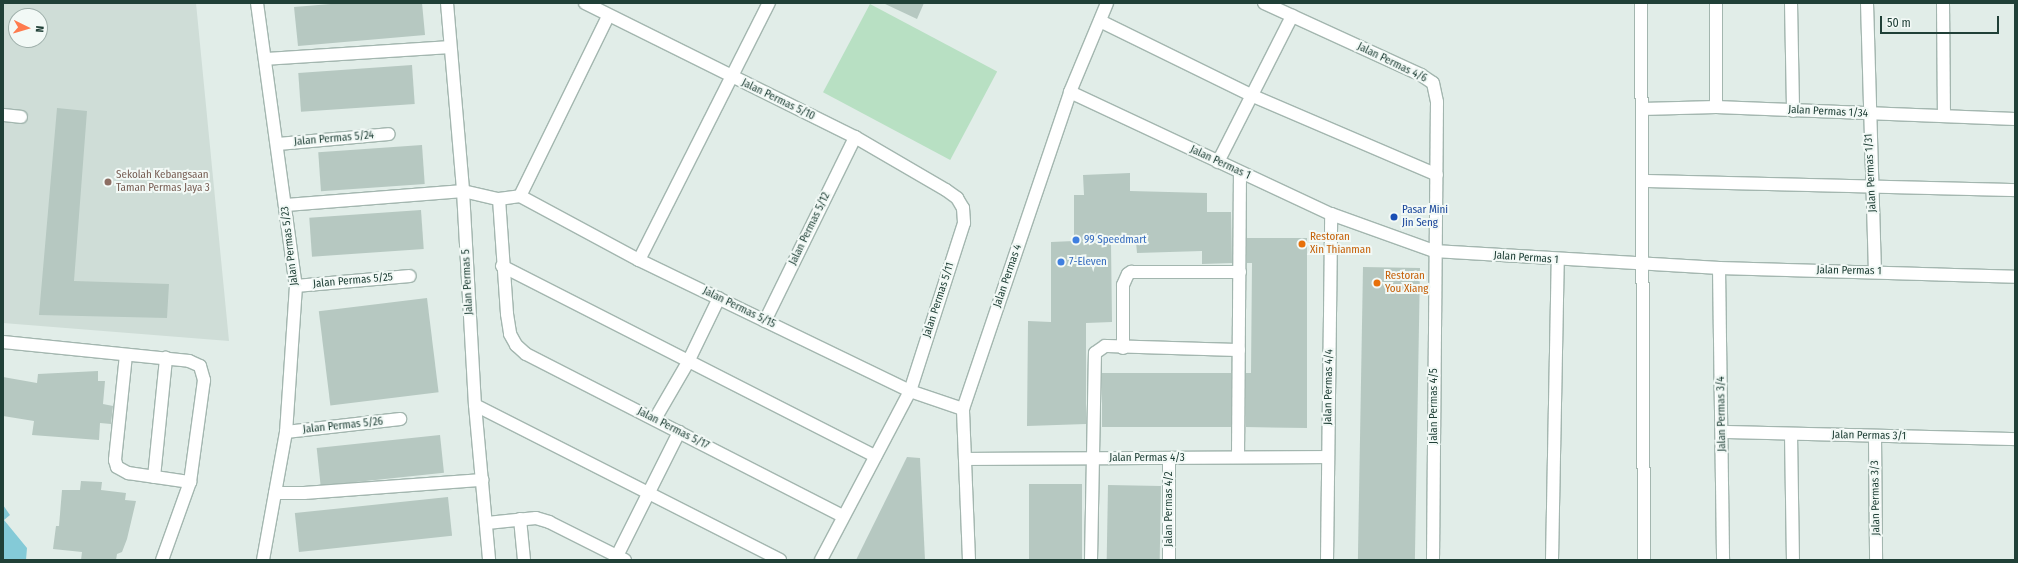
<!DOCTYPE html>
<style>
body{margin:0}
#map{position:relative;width:2018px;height:563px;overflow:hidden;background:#e1ede8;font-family:"Fira Sans Condensed",sans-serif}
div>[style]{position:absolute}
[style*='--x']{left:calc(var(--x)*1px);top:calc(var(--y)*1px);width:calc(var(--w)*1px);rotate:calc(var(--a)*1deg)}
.built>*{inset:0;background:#cfddd7}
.green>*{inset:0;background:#b8e0c3;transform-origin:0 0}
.water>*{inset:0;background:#84cad7}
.building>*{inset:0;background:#b6c8c1;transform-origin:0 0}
.roads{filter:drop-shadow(1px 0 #a3b6af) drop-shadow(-1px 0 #a3b6af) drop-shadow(0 1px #a3b6af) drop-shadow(0 -1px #a3b6af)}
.minor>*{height:12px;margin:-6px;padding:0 6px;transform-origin:6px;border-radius:6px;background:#fff}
.dots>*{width:11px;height:11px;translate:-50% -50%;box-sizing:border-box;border:2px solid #f2f9f6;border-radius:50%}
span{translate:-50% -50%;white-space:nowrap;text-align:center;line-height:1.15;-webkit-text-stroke:4px #f2f9f6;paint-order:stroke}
.street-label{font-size:11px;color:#204037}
.education-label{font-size:11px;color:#785e54}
.left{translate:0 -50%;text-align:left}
.transit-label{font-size:11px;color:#164399}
.food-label{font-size:11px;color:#c56008}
.shop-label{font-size:11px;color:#366cbe}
.frame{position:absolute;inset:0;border:4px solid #204037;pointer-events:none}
.north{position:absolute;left:8px;top:8px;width:40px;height:40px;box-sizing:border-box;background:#f2f9f6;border:1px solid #9eafaa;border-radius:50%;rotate:95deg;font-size:11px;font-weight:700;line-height:16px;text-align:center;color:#204037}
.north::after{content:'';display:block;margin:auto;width:14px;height:18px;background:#fe7b4e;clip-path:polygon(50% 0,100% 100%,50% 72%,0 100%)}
.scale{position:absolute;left:1880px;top:16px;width:119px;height:18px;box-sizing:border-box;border:2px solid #204037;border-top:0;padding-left:5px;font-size:12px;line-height:14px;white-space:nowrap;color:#204037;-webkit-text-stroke:3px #f2f9f6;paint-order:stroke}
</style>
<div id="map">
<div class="built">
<div style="clip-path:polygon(evenodd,3px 3px,196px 3px,229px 341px,3px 323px,3px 3px,16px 16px,40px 16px,40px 40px,16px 40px,16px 16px)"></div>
</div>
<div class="green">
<div style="left:870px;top:4px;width:144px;height:100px;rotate:28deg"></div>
</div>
<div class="water">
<div style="clip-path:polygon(3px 505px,10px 515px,4px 520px,27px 548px,26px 560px,3px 560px)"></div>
</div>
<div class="building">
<div style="clip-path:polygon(343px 3px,422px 3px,425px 35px,298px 46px,294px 7px)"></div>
<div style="clip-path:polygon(883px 3px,924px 3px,917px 19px)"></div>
<div style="left:412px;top:65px;width:39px;height:114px;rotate:86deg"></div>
<div style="clip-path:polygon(57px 108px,87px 111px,74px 281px,169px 284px,167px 318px,39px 315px)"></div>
<div style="left:422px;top:145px;width:39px;height:104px;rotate:86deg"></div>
<div style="clip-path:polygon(1130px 173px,1130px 191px,1207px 193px,1207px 212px,1231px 212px,1232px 263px,1202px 264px,1202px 251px,1137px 253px,1136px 242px,1111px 243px,1112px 322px,1086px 323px,1086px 424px,1027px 426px,1028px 321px,1051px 322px,1051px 242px,1074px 241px,1074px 195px,1084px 195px,1083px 175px)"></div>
<div style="left:421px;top:210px;width:39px;height:112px;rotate:86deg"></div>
<div style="clip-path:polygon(1247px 238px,1307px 238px,1307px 428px,1246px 427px,1246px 373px,1251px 373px,1252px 263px,1247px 263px)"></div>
<div style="left:1363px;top:267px;width:57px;height:293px;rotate:1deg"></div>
<div style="left:427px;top:298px;width:95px;height:109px;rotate:83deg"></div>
<div style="clip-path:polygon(98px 371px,98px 381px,105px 381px,103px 404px,113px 406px,111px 424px,100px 423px,99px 440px,32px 435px,34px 421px,3px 416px,3px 377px,37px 383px,38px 374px)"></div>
<div style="left:1231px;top:373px;width:54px;height:129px;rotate:90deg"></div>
<div style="left:440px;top:435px;width:38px;height:124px;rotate:84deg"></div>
<div style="clip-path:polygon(907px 457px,920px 458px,925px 560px,856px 560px)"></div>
<div style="clip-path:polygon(81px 481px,102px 482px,101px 490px,126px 493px,125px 500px,136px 501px,127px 539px,122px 552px,117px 554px,116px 560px,81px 560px,82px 552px,53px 549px,56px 526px,59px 526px,62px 490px,80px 490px)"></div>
<div style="left:1029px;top:484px;width:53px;height:76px"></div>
<div style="left:1108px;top:485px;width:53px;height:75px;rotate:1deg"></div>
<div style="left:448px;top:497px;width:39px;height:154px;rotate:84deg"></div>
</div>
<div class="roads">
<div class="minor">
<div style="--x:257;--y:3;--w:286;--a:82.2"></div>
<div style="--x:296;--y:286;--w:146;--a:93.9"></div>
<div style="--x:286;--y:432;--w:130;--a:100.2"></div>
<div style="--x:447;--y:3;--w:189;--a:85.1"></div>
<div style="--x:463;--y:191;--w:214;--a:86.8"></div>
<div style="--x:475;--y:405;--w:156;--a:84.8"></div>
<div style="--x:585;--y:3;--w:301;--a:26.4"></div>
<div style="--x:855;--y:137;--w:105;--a:30.2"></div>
<div style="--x:946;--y:190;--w:14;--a:36"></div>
<div style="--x:957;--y:198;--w:12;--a:59"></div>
<div style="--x:963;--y:208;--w:15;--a:86"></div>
<div style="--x:964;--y:223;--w:176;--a:107.8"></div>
<div style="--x:910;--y:391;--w:191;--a:117.8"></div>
<div style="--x:1264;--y:3;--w:173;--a:24.6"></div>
<div style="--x:1421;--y:75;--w:14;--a:34"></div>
<div style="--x:1433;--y:83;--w:19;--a:78"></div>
<div style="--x:1437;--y:102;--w:458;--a:90.5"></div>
<div style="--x:1641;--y:3;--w:557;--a:89.69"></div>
<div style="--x:1716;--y:3;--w:104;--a:90"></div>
<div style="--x:1791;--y:3;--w:108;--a:88.9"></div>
<div style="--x:1867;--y:3;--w:269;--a:88.3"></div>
<div style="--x:1943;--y:3;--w:113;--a:89.5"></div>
<div style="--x:1100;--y:21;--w:170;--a:26.1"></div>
<div style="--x:1253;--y:96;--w:200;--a:23.2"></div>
<div style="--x:265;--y:59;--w:184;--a:-3.7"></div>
<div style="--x:1070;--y:92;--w:288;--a:25.1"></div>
<div style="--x:1331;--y:214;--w:109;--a:19.8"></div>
<div style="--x:1434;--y:251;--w:286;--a:3.4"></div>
<div style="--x:1719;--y:268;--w:296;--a:1.7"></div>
<div style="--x:1642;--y:109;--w:74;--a:-1.5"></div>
<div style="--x:1716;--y:107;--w:299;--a:2.3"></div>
<div style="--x:3;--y:115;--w:18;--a:6"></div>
<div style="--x:278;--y:144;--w:111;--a:-5.1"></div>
<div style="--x:1218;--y:162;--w:164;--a:-63.1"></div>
<div style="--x:1643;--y:181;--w:372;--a:1.4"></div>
<div style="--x:520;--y:196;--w:135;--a:28.3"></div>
<div style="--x:639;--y:260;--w:301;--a:25.8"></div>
<div style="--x:910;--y:391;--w:56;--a:18.8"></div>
<div style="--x:520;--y:196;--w:200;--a:-63.9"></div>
<div style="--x:499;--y:199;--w:115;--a:86"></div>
<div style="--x:507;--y:314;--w:20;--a:81"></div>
<div style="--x:510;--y:334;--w:13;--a:61"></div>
<div style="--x:516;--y:345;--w:13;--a:42"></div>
<div style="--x:526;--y:354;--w:356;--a:27.1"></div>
<div style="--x:286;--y:205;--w:178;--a:-4.5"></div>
<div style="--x:463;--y:191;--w:37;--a:13"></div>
<div style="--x:499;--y:199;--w:21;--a:-8"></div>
<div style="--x:639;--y:260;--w:288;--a:-63.2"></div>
<div style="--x:502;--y:266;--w:419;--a:27"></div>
<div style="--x:1719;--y:268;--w:292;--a:89.2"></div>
<div style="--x:296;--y:286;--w:114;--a:-5"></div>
<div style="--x:765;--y:321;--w:205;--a:-63.9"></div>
<div style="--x:3;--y:342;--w:187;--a:5.8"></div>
<div style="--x:189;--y:361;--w:12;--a:24"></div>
<div style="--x:200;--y:366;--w:15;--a:74"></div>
<div style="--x:204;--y:380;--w:103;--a:97.8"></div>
<div style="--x:190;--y:482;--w:83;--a:109.7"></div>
<div style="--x:1123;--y:348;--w:63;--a:-90"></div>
<div style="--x:1123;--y:285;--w:12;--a:-66"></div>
<div style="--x:1128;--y:274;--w:4;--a:-34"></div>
<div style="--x:1131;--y:272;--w:109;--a:0"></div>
<div style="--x:126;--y:355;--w:106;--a:96"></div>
<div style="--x:115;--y:460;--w:7;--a:74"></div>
<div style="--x:117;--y:467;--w:13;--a:29"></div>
<div style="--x:128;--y:473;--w:63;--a:8.3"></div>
<div style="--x:475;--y:405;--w:342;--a:26.9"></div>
<div style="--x:655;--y:419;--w:66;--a:-59.9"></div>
<div style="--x:688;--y:362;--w:71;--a:-64.2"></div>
<div style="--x:286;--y:432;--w:115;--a:-6.5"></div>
<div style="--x:1723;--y:432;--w:292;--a:1.4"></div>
<div style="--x:1791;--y:434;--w:126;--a:89.1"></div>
<div style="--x:1875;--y:436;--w:124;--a:89.5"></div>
<div style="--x:1238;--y:457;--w:284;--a:-89.6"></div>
<div style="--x:966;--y:459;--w:362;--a:-0.3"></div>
<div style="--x:154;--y:477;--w:120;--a:-84.2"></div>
<div style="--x:275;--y:493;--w:29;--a:0"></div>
<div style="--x:304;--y:493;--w:179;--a:-4.2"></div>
<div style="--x:520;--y:519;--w:41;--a:84.4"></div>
<div style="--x:487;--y:523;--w:49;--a:-5.8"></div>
<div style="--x:536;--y:518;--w:14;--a:17"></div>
<div style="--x:549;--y:522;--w:85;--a:26.6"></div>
<div style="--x:617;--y:556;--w:139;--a:-63.4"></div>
<div style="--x:969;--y:560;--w:151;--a:-92.3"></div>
<div style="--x:963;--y:409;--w:335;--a:-71.3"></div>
<div style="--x:1070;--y:92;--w:96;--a:-67.4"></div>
<div style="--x:1091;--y:560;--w:207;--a:-88.9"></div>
<div style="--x:1095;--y:353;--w:12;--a:-35"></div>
<div style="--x:1105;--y:346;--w:134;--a:1.7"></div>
<div style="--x:1169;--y:560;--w:102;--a:-90"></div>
<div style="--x:1327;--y:560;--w:346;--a:-89.3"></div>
<div style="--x:1552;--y:560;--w:300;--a:-88.9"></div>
</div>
</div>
<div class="dots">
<div style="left:108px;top:182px;background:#8d6e63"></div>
<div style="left:1394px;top:217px;background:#1a4fb4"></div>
<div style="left:1076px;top:240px;background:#3f7fe0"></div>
<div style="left:1302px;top:244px;background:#e8710a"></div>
<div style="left:1061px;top:262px;background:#3f7fe0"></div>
<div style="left:1377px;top:283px;background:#e8710a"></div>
</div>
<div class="street-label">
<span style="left:1392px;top:63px;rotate:26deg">Jalan Permas 4/6</span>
<span style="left:778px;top:100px;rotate:26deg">Jalan Permas 5/10</span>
<span style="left:1828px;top:112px;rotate:3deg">Jalan Permas 1/34</span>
<span style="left:334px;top:139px;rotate:-5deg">Jalan Permas 5/24</span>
<span style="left:1220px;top:163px;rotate:25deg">Jalan Permas 1</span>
<span style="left:1871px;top:173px;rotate:-93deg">Jalan Permas 1/31</span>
<span style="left:810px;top:229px;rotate:-64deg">Jalan Permas 5/12</span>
<span style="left:290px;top:246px;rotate:-97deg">Jalan Permas 5/23</span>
<span style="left:1526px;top:258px;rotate:4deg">Jalan Permas 1</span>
<span style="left:1849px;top:271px;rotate:1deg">Jalan Permas 1</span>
<span style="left:1008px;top:276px;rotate:-71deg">Jalan Permas 4</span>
<span style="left:353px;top:281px;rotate:-5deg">Jalan Permas 5/25</span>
<span style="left:468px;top:282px;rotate:-93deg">Jalan Permas 5</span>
<span style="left:939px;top:300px;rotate:-72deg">Jalan Permas 5/11</span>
<span style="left:739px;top:308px;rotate:26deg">Jalan Permas 5/15</span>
<span style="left:1329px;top:387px;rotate:-89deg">Jalan Permas 4/4</span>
<span style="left:1434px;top:406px;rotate:-90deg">Jalan Permas 4/5</span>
<span style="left:1722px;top:414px;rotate:-91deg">Jalan Permas 3/4</span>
<span style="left:343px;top:426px;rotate:-6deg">Jalan Permas 5/26</span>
<span style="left:673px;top:429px;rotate:27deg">Jalan Permas 5/17</span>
<span style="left:1869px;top:436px;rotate:1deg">Jalan Permas 3/1</span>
<span style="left:1147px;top:458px">Jalan Permas 4/3</span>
<span style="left:1876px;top:498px;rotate:-91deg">Jalan Permas 3/3</span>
<span style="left:1169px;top:509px;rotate:-90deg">Jalan Permas 4/2</span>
</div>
<div class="education-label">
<span class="left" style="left:116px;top:182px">Sekolah Kebangsaan<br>Taman Permas Jaya 3</span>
</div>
<div class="transit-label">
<span class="left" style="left:1402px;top:217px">Pasar Mini<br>Jin Seng</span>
</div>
<div class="food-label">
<span class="left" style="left:1310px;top:244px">Restoran<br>Xin Thianman</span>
<span class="left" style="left:1385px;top:283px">Restoran<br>You Xiang</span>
</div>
<div class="shop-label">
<span class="left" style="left:1084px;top:240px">99 Speedmart</span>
<span class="left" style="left:1069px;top:262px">7-Eleven</span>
</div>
<div class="frame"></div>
<div class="north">N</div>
<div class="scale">50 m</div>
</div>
